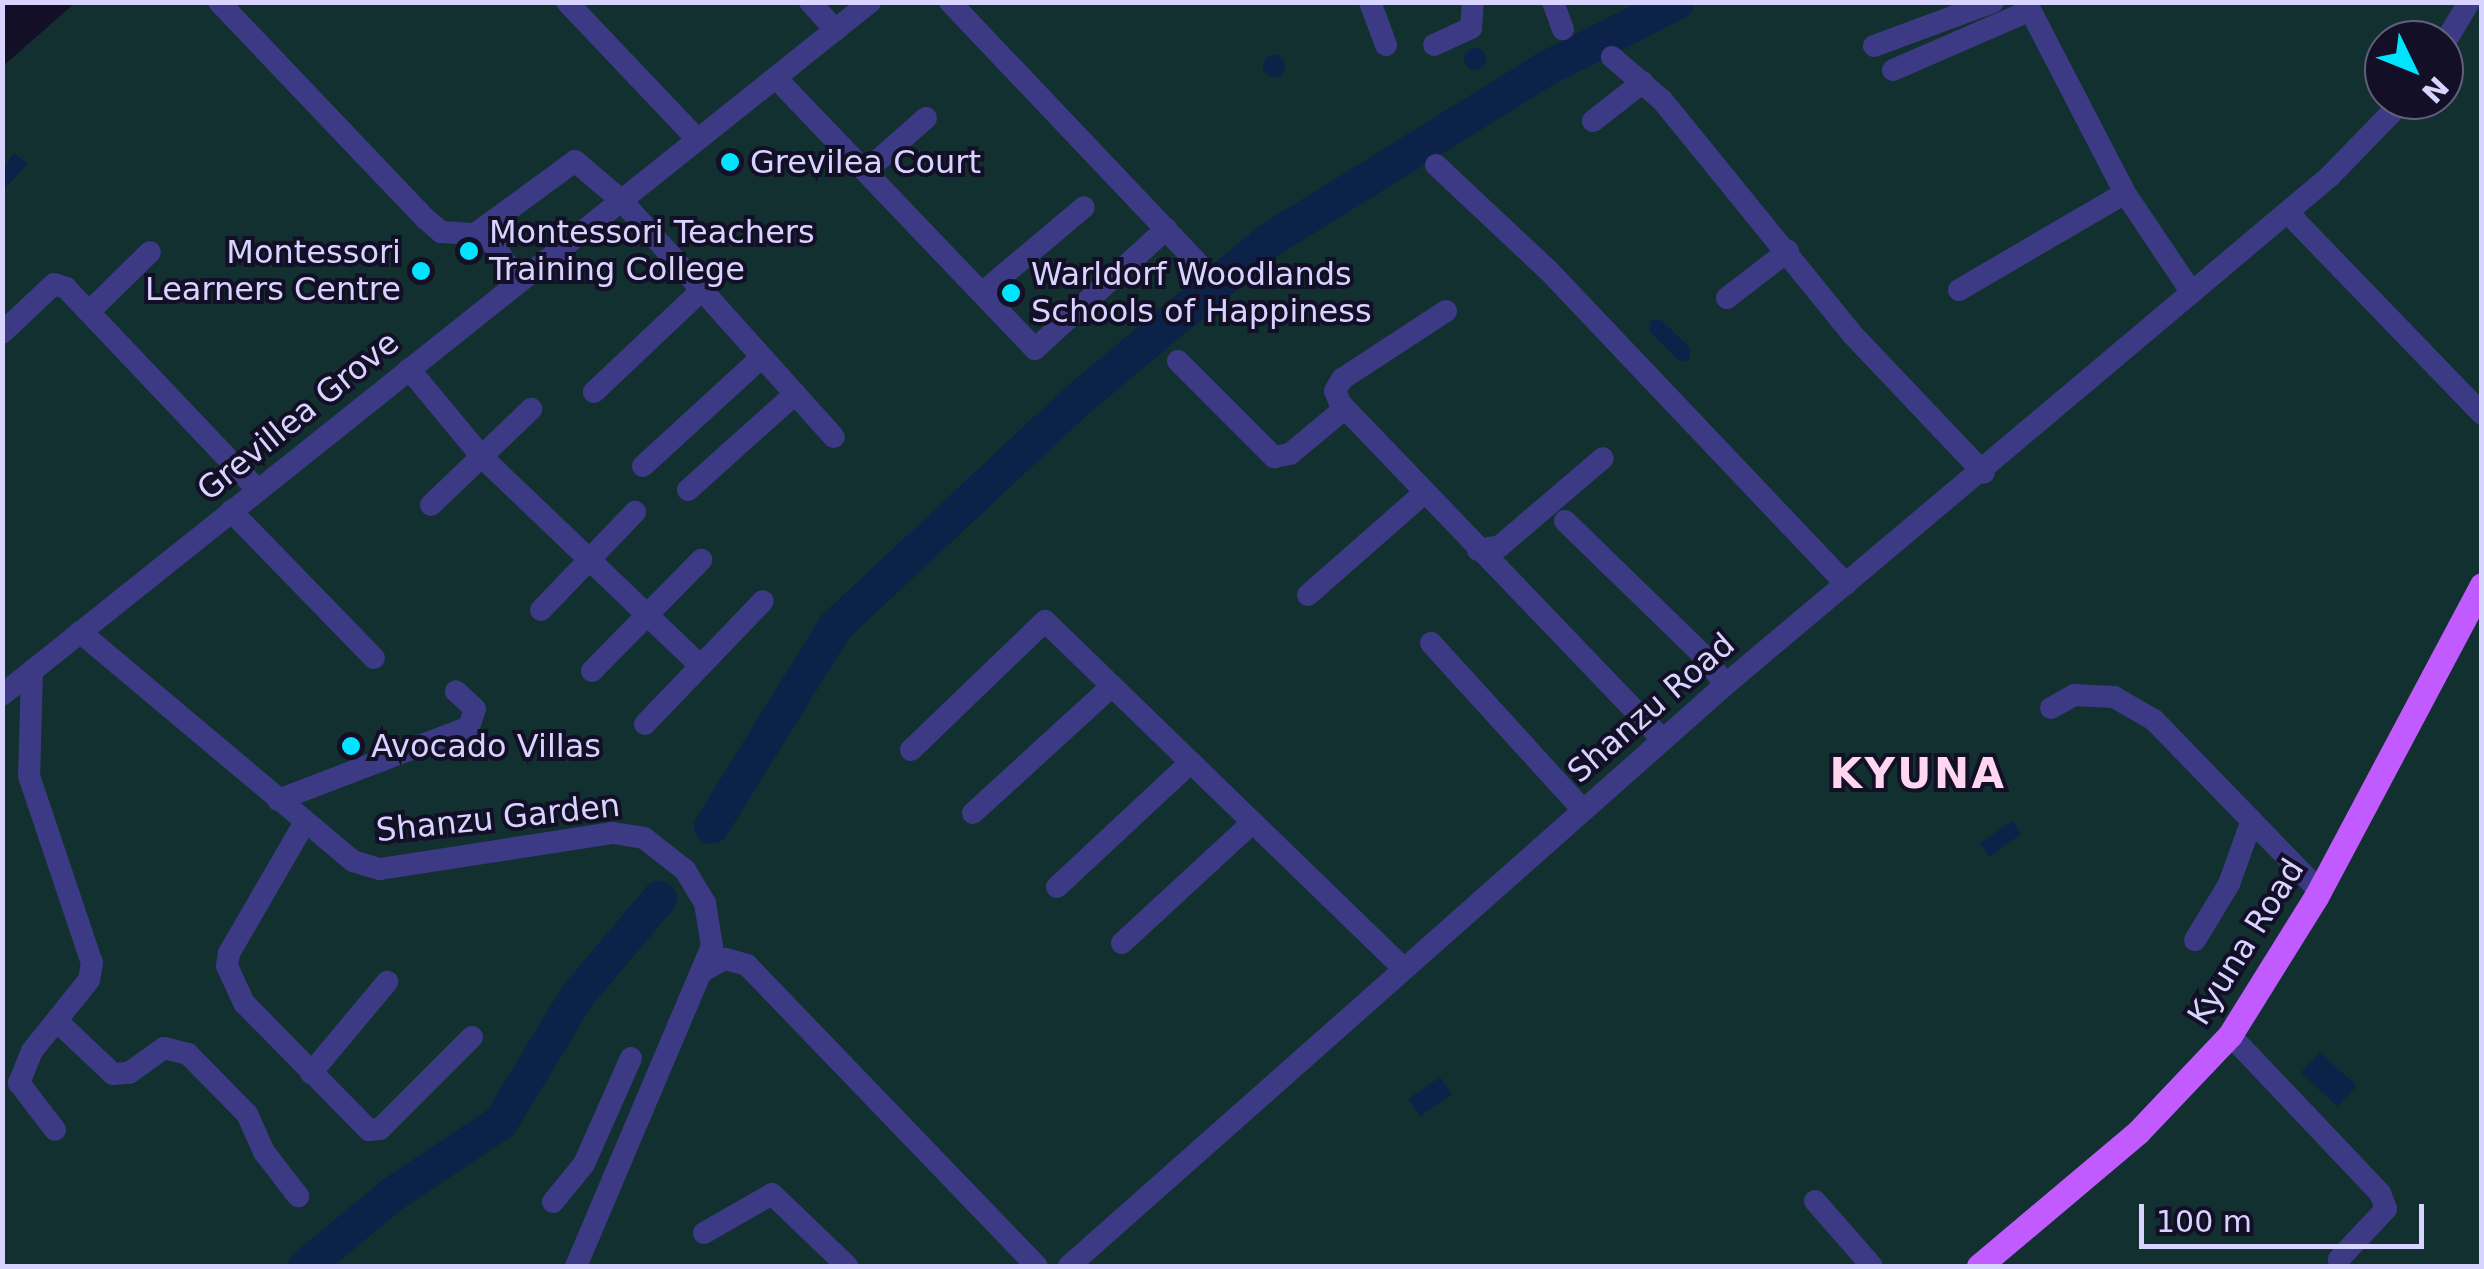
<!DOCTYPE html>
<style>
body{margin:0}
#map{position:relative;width:2484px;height:1269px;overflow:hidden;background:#130f26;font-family:"DejaVu Sans",sans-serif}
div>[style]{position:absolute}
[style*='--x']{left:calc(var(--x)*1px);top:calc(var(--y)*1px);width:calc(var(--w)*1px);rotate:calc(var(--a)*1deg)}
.green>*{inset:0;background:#12302f}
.water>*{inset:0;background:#0c2248;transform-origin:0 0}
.round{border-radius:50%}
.river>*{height:35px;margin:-17.5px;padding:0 17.5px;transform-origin:17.5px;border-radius:17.5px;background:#0c2248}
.minor>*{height:22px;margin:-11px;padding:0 11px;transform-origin:11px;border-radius:11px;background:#3d3a85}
.major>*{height:25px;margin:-12.5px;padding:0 12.5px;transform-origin:12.5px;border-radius:12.5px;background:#c25bff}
.dots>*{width:28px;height:28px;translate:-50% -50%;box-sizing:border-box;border:5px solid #130f26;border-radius:50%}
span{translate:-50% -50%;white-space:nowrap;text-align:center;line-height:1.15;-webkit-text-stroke:8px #130f26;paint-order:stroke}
.poi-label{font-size:32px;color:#d9d4ff}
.left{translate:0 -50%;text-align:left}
.right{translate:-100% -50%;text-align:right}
.street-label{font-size:32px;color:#d9d4ff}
.district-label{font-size:42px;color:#ffd6f0;font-weight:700;letter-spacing:2.5px}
.frame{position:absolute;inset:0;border:5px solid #d9d4ff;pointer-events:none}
.north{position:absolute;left:2364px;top:20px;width:100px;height:100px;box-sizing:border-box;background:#130f26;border:2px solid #625e7d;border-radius:50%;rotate:133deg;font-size:28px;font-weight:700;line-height:40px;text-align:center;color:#d9d4ff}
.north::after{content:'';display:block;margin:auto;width:35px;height:45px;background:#00e5ff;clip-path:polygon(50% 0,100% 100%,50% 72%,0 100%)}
.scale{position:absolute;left:2139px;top:1204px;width:285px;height:45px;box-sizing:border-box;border:5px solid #d9d4ff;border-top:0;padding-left:12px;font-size:30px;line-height:35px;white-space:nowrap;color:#d9d4ff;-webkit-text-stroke:8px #130f26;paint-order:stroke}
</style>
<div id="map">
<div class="green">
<div style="clip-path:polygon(evenodd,76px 2px,2481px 3px,2481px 1266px,3px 1266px,2px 67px,76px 2px,2384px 40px,2444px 40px,2444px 100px,2384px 100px,2384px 40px)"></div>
</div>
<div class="water">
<div class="round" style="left:1464px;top:48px;width:22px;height:22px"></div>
<div class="round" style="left:1263px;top:55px;width:22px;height:22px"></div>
<div style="clip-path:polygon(14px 153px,28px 164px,5px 188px,3px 168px)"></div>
<div style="clip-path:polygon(1651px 320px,1661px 320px,1690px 348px,1690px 360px,1679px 361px,1649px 331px)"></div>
<div style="left:2012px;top:821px;width:16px;height:39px;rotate:55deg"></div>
<div style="left:2320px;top:1052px;width:50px;height:28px;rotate:43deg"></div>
<div style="left:1440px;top:1077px;width:21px;height:39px;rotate:55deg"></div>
</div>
<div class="river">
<div style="--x:711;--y:826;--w:235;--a:-58.2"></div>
<div style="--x:835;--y:626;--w:325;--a:-43.1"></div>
<div style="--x:1072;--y:404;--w:254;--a:-39.9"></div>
<div style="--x:1267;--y:241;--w:326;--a:-31.8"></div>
<div style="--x:1544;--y:69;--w:148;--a:-26.9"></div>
<div style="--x:305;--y:1266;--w:113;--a:-39.6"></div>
<div style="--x:392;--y:1194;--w:130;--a:-33.7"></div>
<div style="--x:500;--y:1122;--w:149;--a:-58.8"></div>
<div style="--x:577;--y:995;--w:127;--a:-49.8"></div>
</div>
<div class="minor">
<div style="--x:219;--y:2;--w:300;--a:46.4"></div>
<div style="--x:426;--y:219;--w:20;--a:41"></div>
<div style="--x:441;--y:232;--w:46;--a:3.7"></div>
<div style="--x:487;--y:235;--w:57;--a:55.8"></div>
<div style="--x:567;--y:2;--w:189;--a:46.5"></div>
<div style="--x:810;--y:2;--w:38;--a:48"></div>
<div style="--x:950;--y:2;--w:361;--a:46.5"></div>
<div style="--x:1370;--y:2;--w:46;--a:69.6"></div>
<div style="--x:1553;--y:2;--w:29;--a:70"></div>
<div style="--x:2026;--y:2;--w:215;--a:62.6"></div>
<div style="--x:2125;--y:193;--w:120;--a:56.2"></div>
<div style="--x:2444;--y:44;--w:49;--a:-59.2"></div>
<div style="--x:1434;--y:45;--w:41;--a:-24.7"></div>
<div style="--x:1471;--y:28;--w:26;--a:-86"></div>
<div style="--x:1874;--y:46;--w:127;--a:-20.3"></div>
<div style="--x:1612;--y:57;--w:66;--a:40.7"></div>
<div style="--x:1662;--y:100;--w:303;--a:50.9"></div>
<div style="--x:1853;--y:335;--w:190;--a:46.5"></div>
<div style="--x:1893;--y:70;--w:148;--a:-23.5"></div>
<div style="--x:776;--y:78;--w:375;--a:46.3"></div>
<div style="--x:1035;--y:349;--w:178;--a:-42.5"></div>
<div style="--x:1593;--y:121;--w:63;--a:-38"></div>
<div style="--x:1436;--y:165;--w:154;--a:43.2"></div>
<div style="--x:1548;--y:270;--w:433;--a:46.5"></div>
<div style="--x:866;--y:171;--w:80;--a:-41.5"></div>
<div style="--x:2288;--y:213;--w:279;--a:46"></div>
<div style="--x:478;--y:232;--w:120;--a:-36.2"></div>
<div style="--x:575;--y:161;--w:62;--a:40.4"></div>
<div style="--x:622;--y:201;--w:317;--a:48.1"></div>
<div style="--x:1959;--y:290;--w:192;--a:-30.3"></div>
<div style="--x:982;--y:293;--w:133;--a:-40.1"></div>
<div style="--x:1727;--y:298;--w:77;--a:-37.6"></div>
<div style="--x:92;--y:309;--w:81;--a:-44.5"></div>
<div style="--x:1446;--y:311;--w:124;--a:146.8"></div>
<div style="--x:1342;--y:379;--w:14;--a:120"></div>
<div style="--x:1335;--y:391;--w:13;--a:67"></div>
<div style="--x:1340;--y:403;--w:467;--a:46.2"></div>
<div style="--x:2;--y:333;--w:71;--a:-43.3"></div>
<div style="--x:54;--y:284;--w:13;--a:18"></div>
<div style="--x:66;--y:288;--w:279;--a:46.5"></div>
<div style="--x:1178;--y:361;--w:136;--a:45"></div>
<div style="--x:1274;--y:457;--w:16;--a:-11"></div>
<div style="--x:1290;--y:454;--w:70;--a:-39.8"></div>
<div style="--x:409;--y:369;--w:114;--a:50.3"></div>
<div style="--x:482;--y:457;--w:301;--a:43.7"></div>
<div style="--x:594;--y:392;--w:149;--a:-43.4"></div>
<div style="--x:643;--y:466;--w:161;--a:-42.5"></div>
<div style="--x:688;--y:490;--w:144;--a:-41.9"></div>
<div style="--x:431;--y:505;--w:139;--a:-43.8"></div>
<div style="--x:231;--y:511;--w:205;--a:45.8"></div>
<div style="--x:1565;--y:521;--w:195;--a:44.2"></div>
<div style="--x:1705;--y:657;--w:34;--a:54"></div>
<div style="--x:1478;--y:550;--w:22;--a:-10"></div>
<div style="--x:1500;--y:546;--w:135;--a:-40.5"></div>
<div style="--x:1308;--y:595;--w:153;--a:-41.3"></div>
<div style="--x:541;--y:610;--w:136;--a:-46.2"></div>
<div style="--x:80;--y:632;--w:356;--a:40"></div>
<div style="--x:353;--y:861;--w:28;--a:17"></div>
<div style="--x:380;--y:869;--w:236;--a:-8.8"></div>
<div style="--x:613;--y:833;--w:31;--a:9"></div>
<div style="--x:644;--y:838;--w:52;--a:38"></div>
<div style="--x:685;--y:870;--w:39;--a:59"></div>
<div style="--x:705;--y:903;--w:44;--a:80.8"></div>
<div style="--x:712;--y:946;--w:348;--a:113"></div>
<div style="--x:1431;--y:643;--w:226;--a:47.7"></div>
<div style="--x:32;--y:671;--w:105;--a:91.6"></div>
<div style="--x:29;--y:776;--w:197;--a:71.4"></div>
<div style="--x:92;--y:963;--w:17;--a:100"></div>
<div style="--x:89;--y:980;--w:91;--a:128.8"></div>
<div style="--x:32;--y:1051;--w:35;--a:112"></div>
<div style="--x:19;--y:1083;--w:59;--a:52.5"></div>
<div style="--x:592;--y:671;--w:156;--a:-45.5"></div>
<div style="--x:2;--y:695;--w:1111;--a:-38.6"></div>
<div style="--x:2051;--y:708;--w:26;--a:-29"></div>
<div style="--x:2074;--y:695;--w:40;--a:2.9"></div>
<div style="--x:2114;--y:697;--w:46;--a:29.9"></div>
<div style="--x:2154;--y:720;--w:237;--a:45.9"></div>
<div style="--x:645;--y:724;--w:170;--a:-46.2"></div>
<div style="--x:911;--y:750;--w:186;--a:-43.9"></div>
<div style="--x:1045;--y:621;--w:500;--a:44.1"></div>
<div style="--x:278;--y:800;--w:204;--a:-20.9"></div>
<div style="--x:469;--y:727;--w:19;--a:-72"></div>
<div style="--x:475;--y:709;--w:26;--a:-137"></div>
<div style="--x:973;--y:813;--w:188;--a:-42.4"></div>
<div style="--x:305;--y:822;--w:151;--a:120.1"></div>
<div style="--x:229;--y:953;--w:13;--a:99"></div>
<div style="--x:227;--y:966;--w:41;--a:65.3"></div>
<div style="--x:244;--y:1003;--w:178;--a:45.5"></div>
<div style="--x:369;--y:1130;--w:11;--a:-5"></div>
<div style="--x:380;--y:1129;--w:130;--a:-45"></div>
<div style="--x:1057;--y:887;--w:183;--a:-43"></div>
<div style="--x:2195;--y:940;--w:66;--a:-58.7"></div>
<div style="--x:2229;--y:884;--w:65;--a:-70.2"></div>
<div style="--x:1122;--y:943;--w:178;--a:-42.7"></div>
<div style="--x:703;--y:971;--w:25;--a:-29"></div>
<div style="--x:725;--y:959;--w:23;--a:15"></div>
<div style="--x:747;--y:965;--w:418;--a:46.1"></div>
<div style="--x:59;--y:1023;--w:74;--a:43.4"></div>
<div style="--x:113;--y:1074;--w:16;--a:-4"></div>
<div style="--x:129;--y:1073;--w:43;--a:-35.5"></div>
<div style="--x:164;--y:1048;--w:25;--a:14"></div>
<div style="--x:188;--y:1054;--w:84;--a:45.5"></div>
<div style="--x:247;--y:1114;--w:42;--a:65.9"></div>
<div style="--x:264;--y:1152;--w:56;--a:52.3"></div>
<div style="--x:2230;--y:1035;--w:218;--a:46.5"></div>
<div style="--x:2380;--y:1193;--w:17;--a:69"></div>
<div style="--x:2386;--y:1209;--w:69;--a:133.2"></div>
<div style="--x:311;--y:1073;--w:119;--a:-50.1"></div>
<div style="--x:1815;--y:1201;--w:86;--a:48.8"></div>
<div style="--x:553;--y:1202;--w:49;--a:-50.8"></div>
<div style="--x:584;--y:1164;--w:116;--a:-66.1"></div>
<div style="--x:704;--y:1233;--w:78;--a:-29.8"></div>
<div style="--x:772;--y:1194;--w:104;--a:43.8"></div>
<div style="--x:1069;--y:1266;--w:876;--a:-41.53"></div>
<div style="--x:1725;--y:685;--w:791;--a:-40.07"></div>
<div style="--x:2330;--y:176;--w:106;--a:-45.8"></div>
</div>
<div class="major">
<div style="--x:1979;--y:1266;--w:208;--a:-40.1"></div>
<div style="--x:2138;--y:1132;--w:134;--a:-46.5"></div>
<div style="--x:2230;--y:1035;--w:163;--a:-58.1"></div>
<div style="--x:2316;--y:897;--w:353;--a:-62"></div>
</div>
<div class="dots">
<div style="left:730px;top:162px;background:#00e5ff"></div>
<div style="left:469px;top:251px;background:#00e5ff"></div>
<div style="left:421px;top:271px;background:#00e5ff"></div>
<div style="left:1011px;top:293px;background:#00e5ff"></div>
<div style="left:351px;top:746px;background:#00e5ff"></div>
</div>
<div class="poi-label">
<span class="left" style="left:750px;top:162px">Grevilea Court</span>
<span class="left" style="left:489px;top:251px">Montessori Teachers<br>Training College</span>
<span class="right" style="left:401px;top:271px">Montessori<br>Learners Centre</span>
<span class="left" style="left:1031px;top:293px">Warldorf Woodlands<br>Schools of Happiness</span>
<span class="left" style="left:371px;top:746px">Avocado Villas</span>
</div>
<div class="street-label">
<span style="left:298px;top:416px;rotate:-39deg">Grevillea Grove</span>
<span style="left:1651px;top:708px;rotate:-41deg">Shanzu Road</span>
<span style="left:498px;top:818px;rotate:-6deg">Shanzu Garden</span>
<span style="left:2246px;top:942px;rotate:-58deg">Kyuna Road</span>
</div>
<div class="district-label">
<span style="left:1918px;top:774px">KYUNA</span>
</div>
<div class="frame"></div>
<div class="north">N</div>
<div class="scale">100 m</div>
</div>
